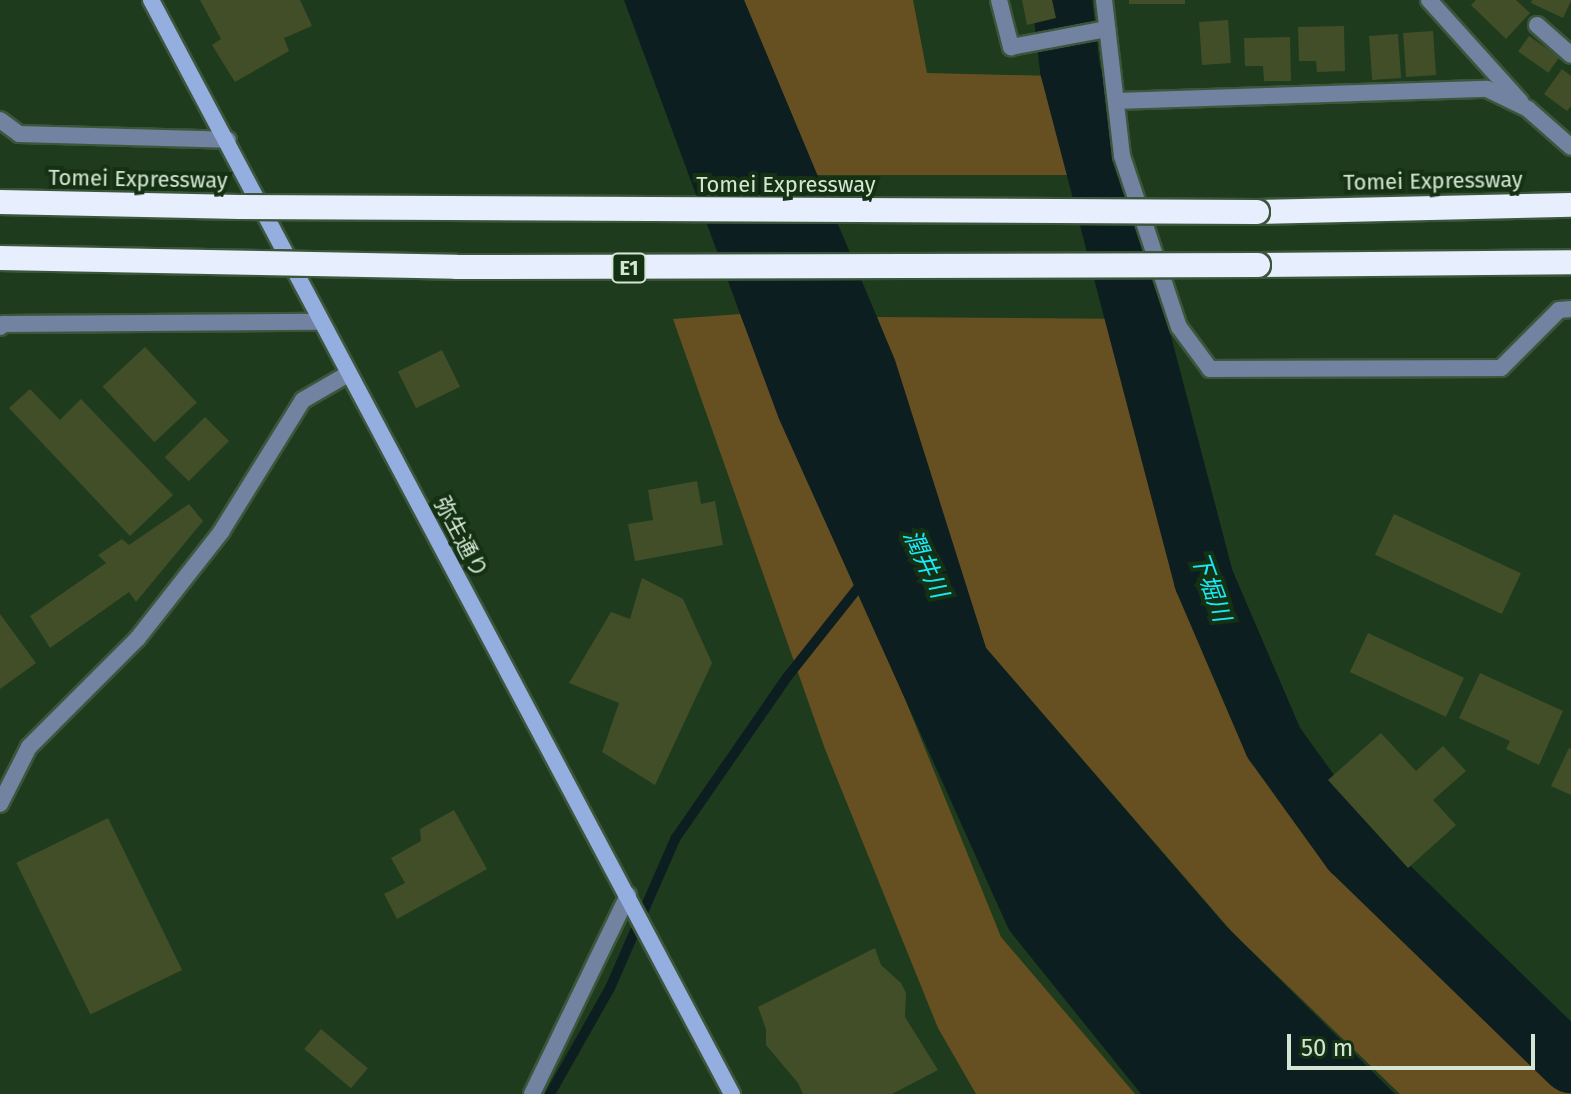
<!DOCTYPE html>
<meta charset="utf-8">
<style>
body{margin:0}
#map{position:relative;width:1571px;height:1094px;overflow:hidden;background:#1f3b1e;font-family:"Fira Sans","Noto Sans JP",sans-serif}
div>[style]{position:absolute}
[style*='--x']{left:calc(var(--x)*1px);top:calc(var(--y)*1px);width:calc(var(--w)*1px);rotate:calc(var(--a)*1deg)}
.green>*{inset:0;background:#665021}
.water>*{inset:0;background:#0d1e20}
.stream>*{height:10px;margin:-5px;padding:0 5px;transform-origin:5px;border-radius:5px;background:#0d1e20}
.river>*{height:60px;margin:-30px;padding:0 30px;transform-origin:30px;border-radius:30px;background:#0d1e20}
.building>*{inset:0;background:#424e27;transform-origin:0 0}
.roads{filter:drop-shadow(2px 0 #3c563b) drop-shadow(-2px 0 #3c563b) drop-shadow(0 2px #3c563b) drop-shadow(0 -2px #3c563b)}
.lane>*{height:16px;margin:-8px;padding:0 8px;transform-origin:8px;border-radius:8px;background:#7282a1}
.street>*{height:16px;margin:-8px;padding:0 8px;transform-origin:8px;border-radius:8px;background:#7282a1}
.secondary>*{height:16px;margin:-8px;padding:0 8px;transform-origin:8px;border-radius:8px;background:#95aee0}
.highway>*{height:24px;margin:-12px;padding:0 12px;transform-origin:12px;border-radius:12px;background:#e7efff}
.bridges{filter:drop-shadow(2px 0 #3c563b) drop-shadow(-2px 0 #3c563b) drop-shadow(0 2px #3c563b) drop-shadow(0 -2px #3c563b)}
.highway-bridge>*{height:24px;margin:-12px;padding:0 12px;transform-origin:12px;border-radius:12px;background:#e7efff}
span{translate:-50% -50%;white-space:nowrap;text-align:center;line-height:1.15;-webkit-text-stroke:8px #143114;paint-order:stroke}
.shield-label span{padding:2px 6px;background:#143114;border:2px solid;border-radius:6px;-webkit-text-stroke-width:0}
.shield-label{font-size:20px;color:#d4e6d3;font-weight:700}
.street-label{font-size:22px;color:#d4e6d3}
.water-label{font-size:24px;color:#19eafa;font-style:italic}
.scale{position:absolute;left:1287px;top:1034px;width:248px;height:36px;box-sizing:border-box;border:4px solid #d4e6d3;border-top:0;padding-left:10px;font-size:24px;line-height:28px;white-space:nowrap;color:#d4e6d3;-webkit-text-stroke:6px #143114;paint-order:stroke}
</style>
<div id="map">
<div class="green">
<div style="clip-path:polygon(744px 0,913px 0,927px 73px,1054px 76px,1075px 175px,817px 175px)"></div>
<div style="clip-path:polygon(740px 314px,905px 699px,1001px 937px,1135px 1094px,976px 1094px,938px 1028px,825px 749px,673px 319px)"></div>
<div style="clip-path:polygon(877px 317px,1136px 319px,1187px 564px,1341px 859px,1571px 1078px,1571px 1094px,1400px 1094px,1233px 933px,986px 648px)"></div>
</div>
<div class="water">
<div style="clip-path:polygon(624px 0,744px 0,895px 360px,986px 648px,1226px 926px,1395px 1094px,1141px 1094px,1009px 930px,779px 419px)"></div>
</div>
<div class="stream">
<div style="--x:550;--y:1094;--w:122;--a:-60.5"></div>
<div style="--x:610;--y:988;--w:163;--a:-66.4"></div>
<div style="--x:675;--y:839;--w:198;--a:-55.3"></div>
<div style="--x:788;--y:676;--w:124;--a:-51.6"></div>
</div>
<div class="river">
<div style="--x:1062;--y:0;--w:69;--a:83.4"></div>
<div style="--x:1070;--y:69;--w:528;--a:75.31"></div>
<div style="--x:1204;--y:580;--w:177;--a:66.8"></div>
<div style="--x:1274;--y:743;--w:133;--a:54.2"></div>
<div style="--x:1352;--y:851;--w:305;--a:44.1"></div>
</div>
<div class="building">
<div style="clip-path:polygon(200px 0,300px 0,312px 26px,284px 38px,289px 51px,235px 82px,212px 45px,221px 39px)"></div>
<div style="clip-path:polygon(1022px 0,1052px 0,1056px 18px,1027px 25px)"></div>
<div style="left:1129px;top:0;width:56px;height:4px"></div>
<div style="clip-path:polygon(1476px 0,1516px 0,1530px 13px,1506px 39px,1471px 5px)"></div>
<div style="clip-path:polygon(1532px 0,1571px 0,1571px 1px,1563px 18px,1531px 3px)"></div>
<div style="left:1228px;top:20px;width:43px;height:29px;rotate:86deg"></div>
<div style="clip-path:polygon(1344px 26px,1345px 71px,1317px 72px,1316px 61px,1299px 61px,1298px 27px)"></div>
<div style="left:1433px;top:31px;width:44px;height:30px;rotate:86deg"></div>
<div style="left:1398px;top:34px;width:44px;height:29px;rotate:86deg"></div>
<div style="left:1529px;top:36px;width:37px;height:19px;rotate:35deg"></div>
<div style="clip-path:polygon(1290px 37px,1291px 81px,1264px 81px,1263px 66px,1245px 66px,1244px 38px)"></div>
<div style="clip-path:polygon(1562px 69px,1571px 76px,1571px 106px,1567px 111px,1544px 94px)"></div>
<div style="left:145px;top:347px;width:76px;height:58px;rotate:47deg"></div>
<div style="left:442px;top:350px;width:41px;height:49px;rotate:64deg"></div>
<div style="clip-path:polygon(30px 389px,60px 420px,81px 399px,173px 495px,130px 536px,9px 408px)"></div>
<div style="left:205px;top:417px;width:34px;height:57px;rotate:45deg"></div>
<div style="clip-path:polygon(697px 481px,701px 504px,715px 501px,723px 545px,635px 561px,628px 524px,653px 520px,648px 490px)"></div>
<div style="clip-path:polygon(189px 504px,203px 521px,136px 602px,129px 592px,50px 648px,30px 616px,106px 563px,98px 555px,122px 539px,129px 545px)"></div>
<div style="left:1394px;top:514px;width:140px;height:45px;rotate:25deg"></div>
<div style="clip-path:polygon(642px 578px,683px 599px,712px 663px,655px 785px,602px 752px,619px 703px,569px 683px,611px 612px,630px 619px)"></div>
<div style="clip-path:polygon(0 614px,36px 663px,0 689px)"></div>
<div style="left:1368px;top:633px;width:106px;height:43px;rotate:25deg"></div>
<div style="clip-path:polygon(1480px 673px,1563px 711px,1539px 765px,1506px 749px,1510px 741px,1459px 718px)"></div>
<div style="clip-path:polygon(1381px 733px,1416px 771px,1443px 746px,1466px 771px,1433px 800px,1456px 825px,1408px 868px,1328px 780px)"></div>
<div style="clip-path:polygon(1569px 748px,1571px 749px,1571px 795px,1551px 786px)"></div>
<div style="clip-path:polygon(454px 810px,487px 869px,397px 919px,384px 894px,405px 883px,391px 858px,421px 841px,420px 829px)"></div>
<div style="left:108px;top:818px;width:169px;height:102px;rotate:64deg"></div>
<div style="clip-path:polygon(875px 948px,881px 965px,901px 983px,906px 993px,905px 1017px,938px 1070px,892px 1094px,803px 1094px,798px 1083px,766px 1045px,766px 1029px,758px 1007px)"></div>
<div style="left:321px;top:1029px;width:61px;height:26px;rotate:40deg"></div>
</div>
<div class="roads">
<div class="lane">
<div style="--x:0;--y:804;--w:64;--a:-63"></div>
<div style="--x:29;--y:747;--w:154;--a:-45"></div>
<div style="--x:138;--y:638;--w:135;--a:-51.9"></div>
<div style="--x:221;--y:532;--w:155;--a:-58.2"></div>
<div style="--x:303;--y:400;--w:52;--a:-30"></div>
</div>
<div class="street">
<div style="--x:999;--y:0;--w:49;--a:75.7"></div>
<div style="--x:1011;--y:47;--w:98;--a:-10.6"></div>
<div style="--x:1104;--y:0;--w:157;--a:83.4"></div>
<div style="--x:1122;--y:156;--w:180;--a:71.6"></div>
<div style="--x:1179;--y:327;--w:52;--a:53.6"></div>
<div style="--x:1210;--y:369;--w:291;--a:-0.2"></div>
<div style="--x:1501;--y:368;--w:82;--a:-45"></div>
<div style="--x:1559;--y:310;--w:12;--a:-5"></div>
<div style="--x:1429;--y:0;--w:137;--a:48"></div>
<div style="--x:1537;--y:25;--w:45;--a:41.4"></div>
<div style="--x:1116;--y:101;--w:371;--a:-1.9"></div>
<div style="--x:1487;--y:89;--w:46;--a:26"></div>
<div style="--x:1528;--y:109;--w:57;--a:41.5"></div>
<div style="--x:0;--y:120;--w:24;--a:36"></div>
<div style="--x:19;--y:134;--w:209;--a:1.6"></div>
<div style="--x:0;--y:327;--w:4;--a:-45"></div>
<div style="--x:3;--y:324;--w:317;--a:-0.4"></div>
<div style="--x:532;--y:1094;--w:221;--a:-64.2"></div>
</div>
<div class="secondary">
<div style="--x:151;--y:0;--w:1239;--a:62.03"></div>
</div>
<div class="highway">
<div style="--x:1257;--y:212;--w:314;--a:-1.3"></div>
<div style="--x:1258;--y:265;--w:313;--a:-0.5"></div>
</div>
</div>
<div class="bridges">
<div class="highway-bridge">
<div style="--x:0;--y:202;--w:240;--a:1.2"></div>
<div style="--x:240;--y:207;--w:1017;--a:0.28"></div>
<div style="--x:0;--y:258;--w:456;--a:1.1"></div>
<div style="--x:456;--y:267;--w:802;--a:-0.14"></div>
</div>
</div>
<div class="shield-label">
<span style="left:629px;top:268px">E1</span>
</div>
<div class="street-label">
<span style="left:138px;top:179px;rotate:1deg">Tomei Expressway</span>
<span style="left:1433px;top:181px;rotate:-1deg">Tomei Expressway</span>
<span style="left:786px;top:185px">Tomei Expressway</span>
<span style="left:461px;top:537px;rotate:62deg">弥生通り</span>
</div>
<div class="water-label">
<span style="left:925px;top:564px;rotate:65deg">潤井川</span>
<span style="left:1210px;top:587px;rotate:70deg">下堀川</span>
</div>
<div class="scale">50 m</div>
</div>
